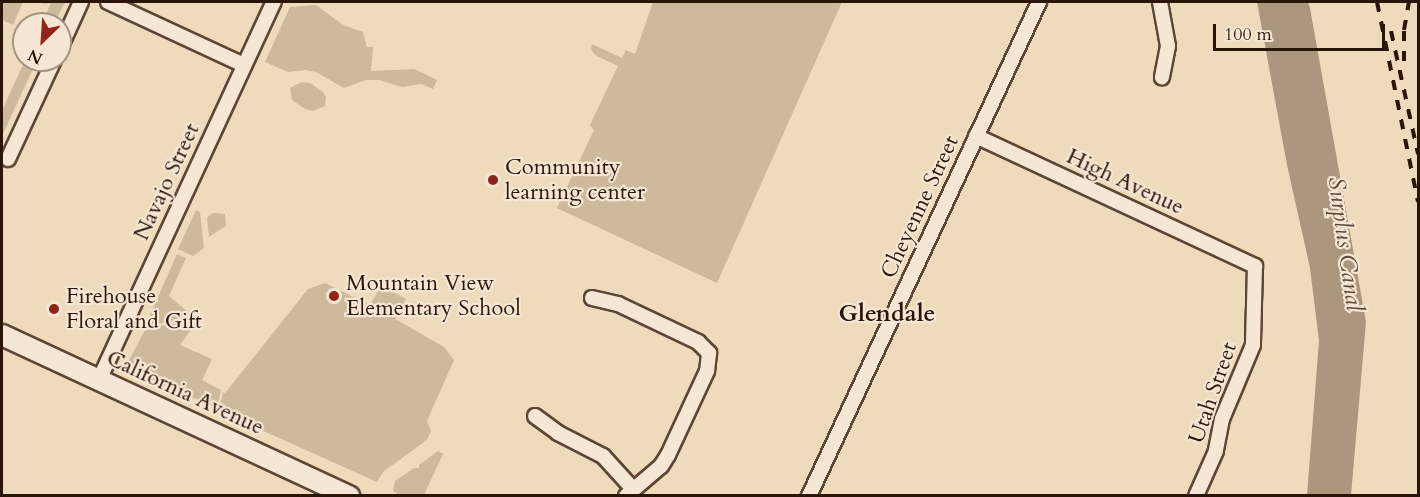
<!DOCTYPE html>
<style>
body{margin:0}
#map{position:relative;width:1420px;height:497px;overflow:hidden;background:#efdabb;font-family:Cardo,serif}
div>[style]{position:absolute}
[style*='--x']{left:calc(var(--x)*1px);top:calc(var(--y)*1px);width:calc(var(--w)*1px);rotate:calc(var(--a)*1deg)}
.green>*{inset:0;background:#ceb99d}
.water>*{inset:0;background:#ac977e}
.roads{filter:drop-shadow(2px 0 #5c4636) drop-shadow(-2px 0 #5c4636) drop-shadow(0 2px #5c4636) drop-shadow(0 -2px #5c4636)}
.street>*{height:14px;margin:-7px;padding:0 7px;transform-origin:7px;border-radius:7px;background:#f5e7d3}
.secondary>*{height:20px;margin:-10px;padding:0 10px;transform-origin:10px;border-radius:10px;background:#f5e7d3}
.rail>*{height:4px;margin-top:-2px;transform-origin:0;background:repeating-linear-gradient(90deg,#2b1509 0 10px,transparent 0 20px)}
.dots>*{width:16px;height:16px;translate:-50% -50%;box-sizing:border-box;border:3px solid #f5e7d3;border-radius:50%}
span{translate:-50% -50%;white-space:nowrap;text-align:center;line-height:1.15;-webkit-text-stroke:4.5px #f5e7d3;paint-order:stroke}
.poi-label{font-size:22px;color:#2b1509}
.left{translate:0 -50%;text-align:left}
.street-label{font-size:22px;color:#2b1509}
.water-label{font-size:24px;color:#5f4938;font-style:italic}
.neighbourhood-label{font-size:24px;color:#2b1509;font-weight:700}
.frame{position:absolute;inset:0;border:3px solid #2b1509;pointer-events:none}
.north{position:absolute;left:12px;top:12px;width:60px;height:60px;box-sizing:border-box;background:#f5e7d3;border:2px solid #a49382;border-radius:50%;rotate:205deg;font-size:16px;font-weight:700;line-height:24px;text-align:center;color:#2b1509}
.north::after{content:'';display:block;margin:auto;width:21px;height:27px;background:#8f2418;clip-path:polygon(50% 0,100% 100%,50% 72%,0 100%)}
.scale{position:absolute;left:1213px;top:24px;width:172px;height:27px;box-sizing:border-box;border:3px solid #2b1509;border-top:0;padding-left:8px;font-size:18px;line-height:21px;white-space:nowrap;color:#2b1509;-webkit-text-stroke:4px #f5e7d3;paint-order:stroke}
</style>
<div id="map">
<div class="green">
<div style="clip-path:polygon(2px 2px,23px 2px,13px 25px,2px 20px)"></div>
<div style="clip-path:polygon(40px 2px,65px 2px,54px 24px,42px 24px,51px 3px,44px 4px)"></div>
<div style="clip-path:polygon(653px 2px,842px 2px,717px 283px,557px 208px,594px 130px,590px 125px,618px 66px,595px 55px,591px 49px,592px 44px,622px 58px,626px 50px,635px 54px)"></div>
<div style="clip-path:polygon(316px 5px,343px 25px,363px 32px,367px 47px,373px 47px,371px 71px,414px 69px,437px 80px,433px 89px,421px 84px,402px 87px,379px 80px,366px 80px,344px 88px,316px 72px,306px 70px,288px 72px,265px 62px,290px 7px)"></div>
<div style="clip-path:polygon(25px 60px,37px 60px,2px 136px,2px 111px)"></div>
<div style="clip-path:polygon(302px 82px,310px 83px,323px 92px,326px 97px,325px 106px,313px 111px,305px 109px,292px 100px,290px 88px)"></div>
<div style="clip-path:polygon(196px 210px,200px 212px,204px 248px,193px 256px,178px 249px)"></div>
<div style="clip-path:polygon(212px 213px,225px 214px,226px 226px,209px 237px,207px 218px)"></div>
<div style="clip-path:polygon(177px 254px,186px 258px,169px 296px,195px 318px,148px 325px,146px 324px)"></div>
<div style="clip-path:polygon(325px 283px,370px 305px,381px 286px,406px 299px,395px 319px,444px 347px,454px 360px,427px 421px,431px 431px,427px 440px,384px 471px,377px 482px,219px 411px,223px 392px,225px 393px,308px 289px)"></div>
<div style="clip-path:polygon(198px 320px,180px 345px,212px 359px,202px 380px,221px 390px,217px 408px,125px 368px,146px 328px)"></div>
<div style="clip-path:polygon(438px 451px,443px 454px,424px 495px,399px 495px,393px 491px,395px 481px,414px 468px,419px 468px,419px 465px)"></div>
</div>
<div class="water">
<div style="clip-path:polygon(1257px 2px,1308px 2px,1310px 8px,1366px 322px,1351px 495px,1307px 495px,1319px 341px,1310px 268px,1287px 165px)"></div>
</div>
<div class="roads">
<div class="street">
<div style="--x:108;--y:2;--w:150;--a:24.9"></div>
<div style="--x:1160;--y:2;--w:45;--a:79.7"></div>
<div style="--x:1168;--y:46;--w:32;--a:101"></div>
<div style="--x:60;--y:48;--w:51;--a:-65.5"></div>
<div style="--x:976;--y:136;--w:308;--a:25"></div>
<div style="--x:1255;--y:266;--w:79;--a:91.5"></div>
<div style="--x:1253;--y:345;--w:80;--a:112.7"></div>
<div style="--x:1222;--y:419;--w:33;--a:101"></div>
<div style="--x:1216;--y:451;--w:49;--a:114"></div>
<div style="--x:8;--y:159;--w:109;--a:-65.1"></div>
<div style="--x:592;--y:298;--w:27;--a:13"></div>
<div style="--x:618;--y:304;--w:89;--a:25.4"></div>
<div style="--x:698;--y:342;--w:16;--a:45"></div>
<div style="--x:709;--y:353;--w:18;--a:96"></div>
<div style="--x:707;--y:371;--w:93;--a:114.9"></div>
<div style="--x:668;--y:455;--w:13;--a:122"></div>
<div style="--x:661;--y:466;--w:46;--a:139.4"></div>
<div style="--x:99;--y:380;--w:417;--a:-65.2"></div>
<div style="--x:535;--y:416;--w:29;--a:36"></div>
<div style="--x:558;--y:433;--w:51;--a:27.1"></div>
<div style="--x:603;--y:456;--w:45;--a:47.7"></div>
<div style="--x:809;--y:496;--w:545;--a:-65.03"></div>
</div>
<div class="secondary">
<div style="--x:2;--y:335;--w:383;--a:24.9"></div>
</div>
</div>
<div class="rail">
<div style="--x:1377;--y:2;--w:204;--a:78.4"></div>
<div style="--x:1391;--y:31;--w:126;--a:77.6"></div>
<div style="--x:1404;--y:61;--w:31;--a:-90"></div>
<div style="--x:1404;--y:30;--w:28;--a:-80"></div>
</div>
<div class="dots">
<div style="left:493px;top:180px;background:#8f2418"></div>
<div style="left:334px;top:296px;background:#8f2418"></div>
<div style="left:54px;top:309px;background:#8f2418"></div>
</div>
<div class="poi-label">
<span class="left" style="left:505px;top:180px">Community<br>learning center</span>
<span class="left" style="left:346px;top:296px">Mountain View<br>Elementary School</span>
<span class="left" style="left:66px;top:309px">Firehouse<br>Floral and Gift</span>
</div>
<div class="street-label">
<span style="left:167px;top:182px;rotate:-65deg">Navajo Street</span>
<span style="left:1125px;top:182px;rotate:25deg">High Avenue</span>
<span style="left:920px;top:207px;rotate:-65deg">Cheyenne Street</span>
<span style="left:185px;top:393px;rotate:25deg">California Avenue</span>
<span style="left:1213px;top:393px;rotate:-71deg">Utah Street</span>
</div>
<div class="water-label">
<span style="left:1345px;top:244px;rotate:82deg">Surplus Canal</span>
</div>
<div class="neighbourhood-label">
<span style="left:887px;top:314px">Glendale</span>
</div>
<div class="frame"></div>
<div class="north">N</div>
<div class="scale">100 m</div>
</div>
